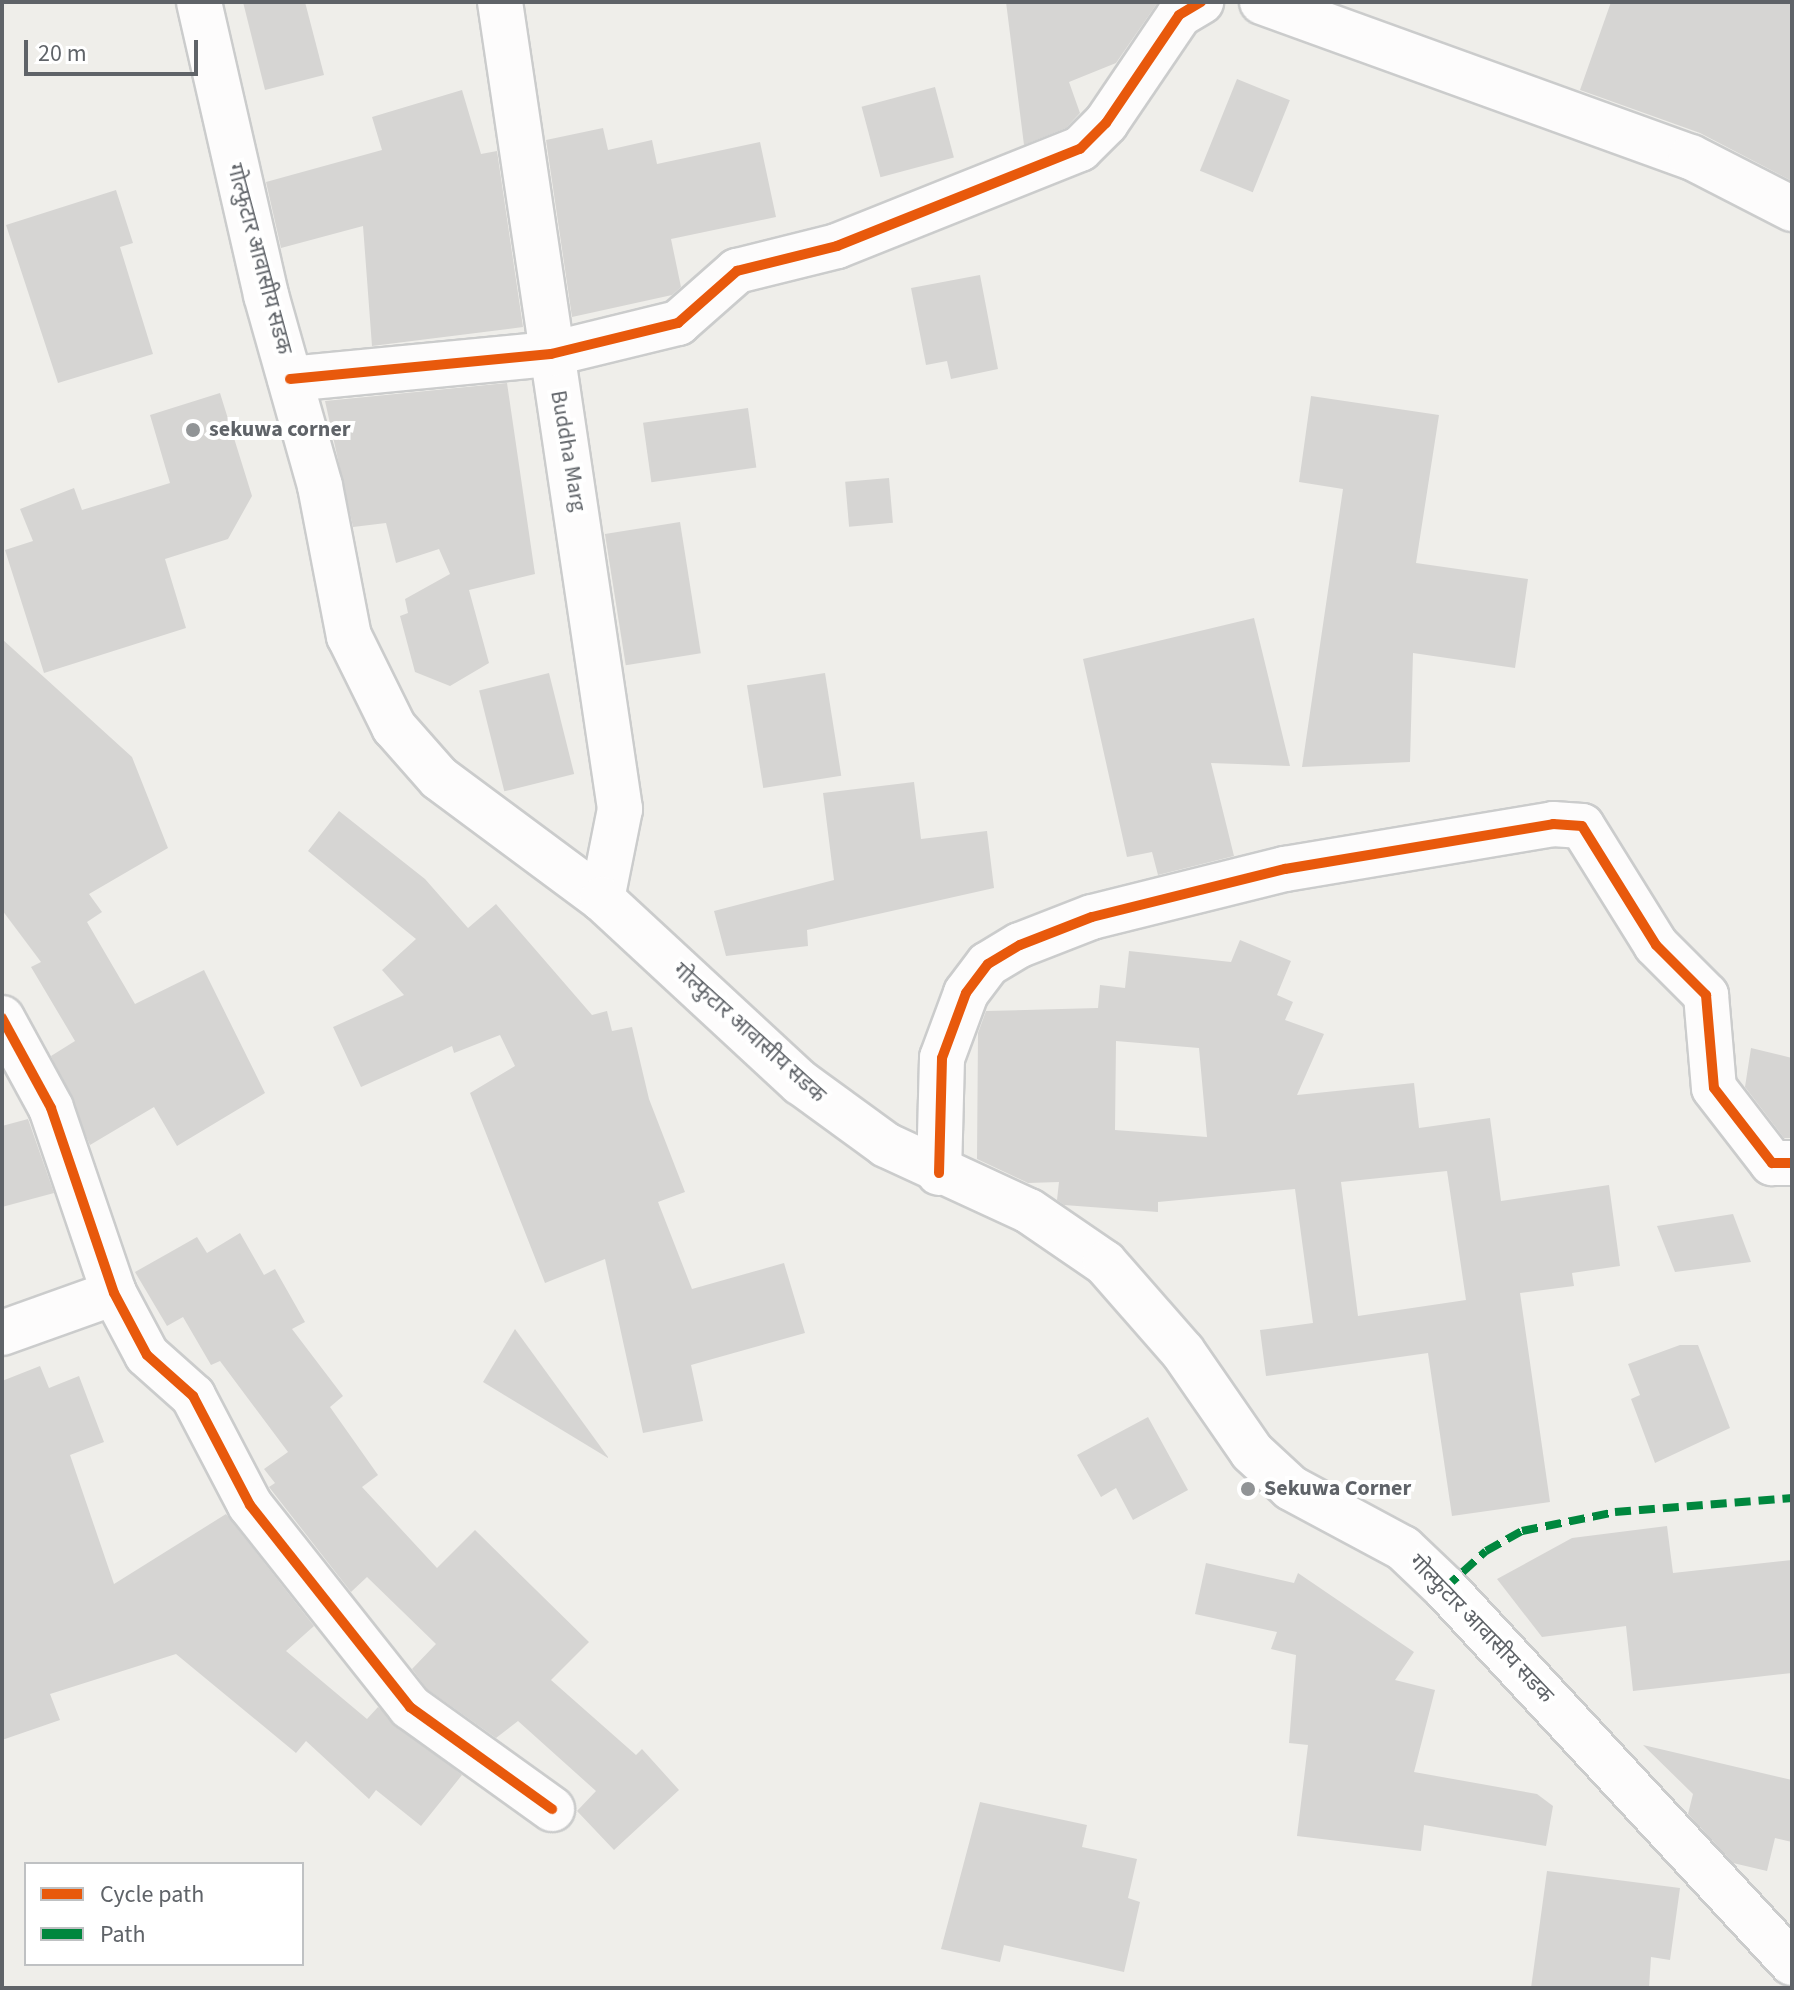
<!DOCTYPE html>
<meta charset="utf-8">
<style>
body{margin:0}
#map{position:relative;width:1794px;height:1990px;overflow:hidden;background:#efeeea;font-family:"Source Sans 3","Noto Sans Devanagari",sans-serif}
div>[style]{position:absolute}
[style*='--x']{left:calc(var(--x)*1px);top:calc(var(--y)*1px);width:calc(var(--w)*1px);rotate:calc(var(--a)*1deg)}
.building>*{inset:0;background:#d6d5d3;transform-origin:0 0}
.roads{filter:drop-shadow(2px 0 #cbcccc) drop-shadow(-2px 0 #cbcccc) drop-shadow(0 2px #cbcccc) drop-shadow(0 -2px #cbcccc)}
.street>*{height:44px;margin:-22px;padding:0 22px;transform-origin:22px;border-radius:22px;background:#fdfcfc}
.secondary>*{height:44px;margin:-22px;padding:0 22px;transform-origin:22px;border-radius:22px;background:#fdfcfc}
.quiet>*{height:8px;margin-top:-4px;transform-origin:0;background:repeating-linear-gradient(90deg,#00873e 0 16px,transparent 0 24px)}
.cycleway>*{height:10px;margin:-5px;padding:0 5px;transform-origin:5px;border-radius:5px;background:#e8590c}
.dots>*{width:22px;height:22px;translate:-50% -50%;box-sizing:border-box;border:4px solid #fff;border-radius:50%}
span{translate:-50% -50%;white-space:nowrap;text-align:center;line-height:1.15;-webkit-text-stroke:8px #fff;paint-order:stroke}
.street-label{font-size:22px;color:#5f6368}
.poi-label{font-size:22px;color:#5f6368;font-weight:700}
.left{translate:0 -50%;text-align:left}
.frame{position:absolute;inset:0;border:4px solid #5f6368;pointer-events:none}
.legend{position:absolute;left:24px;top:1862px;width:280px;height:104px;box-sizing:border-box;background:#fff;border:2px solid #bfc1c3;margin:0;padding:10px 14px;list-style:none;font-size:24px;color:#5f6368}
.legend li{display:flex;align-items:center;gap:16px;height:40px}
.legend b{width:40px;border:2px solid #bfc1c3}
.scale{position:absolute;left:24px;top:40px;width:174px;height:36px;box-sizing:border-box;border:4px solid #5f6368;border-top:0;padding-left:10px;font-size:24px;line-height:28px;white-space:nowrap;color:#5f6368;-webkit-text-stroke:6px #fff;paint-order:stroke}
</style>
<div id="map">
<div class="building">
<div style="clip-path:polygon(243px 2px,305px 2px,324px 75px,265px 90px)"></div>
<div style="clip-path:polygon(1006px 2px,1158px 2px,1116px 63px,1069px 82px,1080px 113px,1066px 128px,1024px 145px)"></div>
<div style="clip-path:polygon(1611px 2px,1792px 2px,1792px 181px,1700px 133px,1580px 90px)"></div>
<div style="left:1237px;top:79px;width:57px;height:99px;rotate:22deg"></div>
<div style="left:935px;top:87px;width:73px;height:76px;rotate:75deg"></div>
<div style="clip-path:polygon(462px 90px,481px 154px,497px 151px,523px 327px,372px 346px,363px 226px,281px 248px,266px 182px,382px 150px,372px 117px)"></div>
<div style="clip-path:polygon(603px 128px,608px 150px,652px 140px,657px 164px,760px 142px,776px 217px,671px 239px,681px 287px,672px 295px,572px 317px,546px 140px)"></div>
<div style="clip-path:polygon(116px 190px,133px 243px,120px 247px,153px 354px,58px 383px,6px 225px)"></div>
<div style="clip-path:polygon(980px 275px,998px 369px,951px 379px,947px 361px,926px 365px,911px 288px)"></div>
<div style="clip-path:polygon(507px 383px,535px 574px,469px 590px,489px 663px,450px 686px,415px 672px,400px 616px,408px 613px,405px 599px,450px 574px,439px 549px,396px 563px,386px 523px,353px 527px,325px 401px)"></div>
<div style="clip-path:polygon(220px 393px,252px 496px,228px 539px,165px 559px,186px 628px,44px 673px,5px 550px,33px 541px,20px 509px,74px 488px,82px 510px,170px 483px,150px 415px)"></div>
<div style="clip-path:polygon(1311px 396px,1439px 415px,1416px 563px,1528px 579px,1515px 668px,1413px 653px,1410px 762px,1302px 767px,1343px 489px,1299px 482px)"></div>
<div style="left:748px;top:408px;width:60px;height:106px;rotate:82deg"></div>
<div style="left:889px;top:478px;width:45px;height:44px;rotate:85deg"></div>
<div style="left:680px;top:522px;width:133px;height:76px;rotate:81deg"></div>
<div style="clip-path:polygon(1254px 618px,1290px 766px,1211px 763px,1234px 856px,1158px 875px,1152px 852px,1127px 857px,1083px 659px)"></div>
<div style="clip-path:polygon(2px 639px,132px 757px,168px 848px,89px 894px,102px 912px,87px 922px,135px 1004px,204px 970px,265px 1093px,177px 1146px,154px 1107px,90px 1145px,51px 1056px,75px 1041px,31px 967px,41px 962px,2px 910px)"></div>
<div style="left:549px;top:673px;width:104px;height:72px;rotate:76deg"></div>
<div style="left:825px;top:673px;width:104px;height:79px;rotate:81deg"></div>
<div style="clip-path:polygon(914px 782px,921px 839px,987px 831px,994px 888px,807px 930px,808px 946px,726px 956px,714px 911px,834px 880px,823px 793px)"></div>
<div style="clip-path:polygon(339px 811px,425px 879px,468px 928px,496px 904px,592px 1015px,607px 1011px,612px 1031px,632px 1027px,649px 1099px,685px 1192px,658px 1202px,692px 1289px,784px 1263px,805px 1333px,691px 1365px,703px 1421px,643px 1433px,605px 1259px,545px 1283px,470px 1093px,515px 1066px,500px 1035px,454px 1053px,452px 1046px,361px 1087px,333px 1027px,404px 995px,382px 970px,416px 939px,308px 851px)"></div>
<div style="clip-path:polygon(evenodd,1240px 940px,1291px 961px,1277px 995px,1293px 1002px,1285px 1020px,1324px 1034px,1297px 1095px,1414px 1083px,1419px 1128px,1490px 1118px,1501px 1201px,1609px 1185px,1620px 1266px,1572px 1273px,1574px 1286px,1520px 1293px,1550px 1502px,1452px 1516px,1428px 1353px,1266px 1376px,1260px 1330px,1313px 1323px,1295px 1189px,1158px 1202px,1158px 1212px,1064px 1205px,1057px 1200px,1059px 1182px,1028px 1183px,977px 1159px,978px 1033px,986px 1011px,1098px 1008px,1100px 985px,1125px 988px,1129px 951px,1231px 962px,1240px 940px,1116px 1041px,1199px 1048px,1207px 1137px,1115px 1130px,1116px 1041px,1240px 940px,1447px 1171px,1466px 1300px,1358px 1316px,1341px 1182px,1447px 1171px)"></div>
<div style="clip-path:polygon(1751px 1048px,1792px 1058px,1792px 1138px,1784px 1138px,1745px 1087px)"></div>
<div style="clip-path:polygon(28px 1119px,54px 1193px,2px 1207px,2px 1126px)"></div>
<div style="clip-path:polygon(1733px 1214px,1751px 1262px,1675px 1272px,1657px 1226px)"></div>
<div style="clip-path:polygon(240px 1233px,264px 1275px,275px 1269px,305px 1322px,292px 1329px,343px 1396px,330px 1407px,378px 1475px,362px 1487px,437px 1568px,475px 1530px,589px 1642px,551px 1680px,636px 1755px,642px 1749px,679px 1790px,614px 1850px,577px 1811px,596px 1791px,518px 1721px,496px 1738px,427px 1689px,412px 1669px,436px 1644px,367px 1577px,351px 1592px,269px 1487px,275px 1483px,264px 1469px,288px 1452px,220px 1361px,211px 1365px,183px 1317px,167px 1326px,135px 1272px,197px 1237px,207px 1253px)"></div>
<div style="clip-path:polygon(515px 1329px,608px 1457px,608px 1458px,483px 1382px)"></div>
<div style="clip-path:polygon(1680px 1345px,1698px 1345px,1730px 1428px,1655px 1463px,1631px 1399px,1640px 1395px,1628px 1364px)"></div>
<div style="clip-path:polygon(40px 1366px,49px 1388px,79px 1376px,104px 1442px,70px 1455px,114px 1584px,226px 1514px,314px 1626px,286px 1651px,367px 1719px,378px 1707px,462px 1775px,421px 1826px,376px 1790px,369px 1799px,306px 1741px,296px 1753px,176px 1654px,50px 1694px,60px 1720px,2px 1740px,2px 1381px)"></div>
<div style="clip-path:polygon(1148px 1417px,1188px 1490px,1133px 1520px,1116px 1488px,1101px 1497px,1077px 1455px)"></div>
<div style="clip-path:polygon(1667px 1526px,1673px 1573px,1792px 1560px,1792px 1673px,1633px 1691px,1626px 1626px,1542px 1637px,1497px 1579px,1572px 1538px)"></div>
<div style="clip-path:polygon(1206px 1563px,1294px 1583px,1298px 1573px,1414px 1652px,1395px 1680px,1435px 1690px,1414px 1772px,1537px 1794px,1553px 1806px,1546px 1846px,1424px 1825px,1421px 1851px,1297px 1836px,1308px 1745px,1289px 1743px,1296px 1655px,1271px 1649px,1277px 1632px,1195px 1614px)"></div>
<div style="clip-path:polygon(1643px 1745px,1792px 1780px,1792px 1842px,1775px 1838px,1767px 1871px,1733px 1863px,1688px 1814px,1693px 1794px)"></div>
<div style="clip-path:polygon(980px 1802px,1087px 1825px,1082px 1847px,1137px 1859px,1128px 1898px,1140px 1902px,1124px 1972px,1004px 1945px,1000px 1962px,941px 1949px)"></div>
<div style="clip-path:polygon(1547px 1871px,1680px 1888px,1670px 1960px,1651px 1957px,1649px 1988px,1531px 1988px)"></div>
</div>
<div class="roads">
<div class="street">
<div style="--x:500;--y:2;--w:816;--a:81.54"></div>
<div style="--x:620;--y:809;--w:92;--a:101.3"></div>
<div style="--x:1262;--y:2;--w:456;--a:19.9"></div>
<div style="--x:1691;--y:157;--w:114;--a:27.2"></div>
<div style="--x:290;--y:379;--w:262;--a:-5.5"></div>
<div style="--x:551;--y:354;--w:131;--a:-13.7"></div>
<div style="--x:678;--y:323;--w:79;--a:-41.4"></div>
<div style="--x:737;--y:271;--w:103;--a:-14"></div>
<div style="--x:837;--y:246;--w:262;--a:-21.8"></div>
<div style="--x:1080;--y:149;--w:37;--a:-45"></div>
<div style="--x:1106;--y:123;--w:130;--a:-55.9"></div>
<div style="--x:1179;--y:15;--w:26;--a:-31"></div>
<div style="--x:2;--y:1018;--w:102;--a:61.4"></div>
<div style="--x:51;--y:1108;--w:195;--a:71.2"></div>
<div style="--x:114;--y:1293;--w:70;--a:62"></div>
<div style="--x:147;--y:1355;--w:62;--a:41.7"></div>
<div style="--x:193;--y:1396;--w:123;--a:62.4"></div>
<div style="--x:250;--y:1505;--w:258;--a:51.6"></div>
<div style="--x:410;--y:1707;--w:175;--a:35.7"></div>
<div style="--x:939;--y:1173;--w:115;--a:-88.5"></div>
<div style="--x:942;--y:1058;--w:69;--a:-69.7"></div>
<div style="--x:966;--y:993;--w:36;--a:-53"></div>
<div style="--x:988;--y:964;--w:37;--a:-31"></div>
<div style="--x:1020;--y:945;--w:77;--a:-21.3"></div>
<div style="--x:1092;--y:917;--w:199;--a:-14"></div>
<div style="--x:1285;--y:869;--w:272;--a:-9.5"></div>
<div style="--x:1553;--y:824;--w:29;--a:4"></div>
<div style="--x:1582;--y:826;--w:140;--a:58.1"></div>
<div style="--x:1656;--y:945;--w:71;--a:45"></div>
<div style="--x:1706;--y:995;--w:93;--a:85.1"></div>
<div style="--x:1714;--y:1088;--w:95;--a:52.3"></div>
<div style="--x:1772;--y:1163;--w:20;--a:0"></div>
<div style="--x:2;--y:1333;--w:119;--a:-19.7"></div>
</div>
<div class="secondary">
<div style="--x:199;--y:2;--w:301;--a:77.1"></div>
<div style="--x:266;--y:295;--w:198;--a:74.2"></div>
<div style="--x:320;--y:486;--w:153;--a:79.1"></div>
<div style="--x:349;--y:636;--w:102;--a:63.7"></div>
<div style="--x:394;--y:727;--w:68;--a:48.6"></div>
<div style="--x:439;--y:778;--w:203;--a:36.6"></div>
<div style="--x:602;--y:899;--w:271;--a:42.8"></div>
<div style="--x:801;--y:1083;--w:105;--a:36.1"></div>
<div style="--x:886;--y:1145;--w:157;--a:24.8"></div>
<div style="--x:1029;--y:1211;--w:92;--a:34.4"></div>
<div style="--x:1105;--y:1263;--w:118;--a:48.8"></div>
<div style="--x:1183;--y:1352;--w:121;--a:55.4"></div>
<div style="--x:1252;--y:1452;--w:53;--a:42.7"></div>
<div style="--x:1291;--y:1488;--w:127;--a:28.2"></div>
<div style="--x:1403;--y:1548;--w:58;--a:43.6"></div>
<div style="--x:1445;--y:1588;--w:511;--a:47.22"></div>
</div>
</div>
<div class="quiet">
<div style="--x:1445;--y:1588;--w:55;--a:-42.1"></div>
<div style="--x:1486;--y:1551;--w:41;--a:-29.1"></div>
<div style="--x:1522;--y:1531;--w:95;--a:-11.5"></div>
<div style="--x:1615;--y:1512;--w:178;--a:-4.5"></div>
</div>
<div class="cycleway">
<div style="--x:290;--y:379;--w:262;--a:-5.5"></div>
<div style="--x:551;--y:354;--w:131;--a:-13.7"></div>
<div style="--x:678;--y:323;--w:79;--a:-41.4"></div>
<div style="--x:737;--y:271;--w:103;--a:-14"></div>
<div style="--x:837;--y:246;--w:262;--a:-21.8"></div>
<div style="--x:1080;--y:149;--w:37;--a:-45"></div>
<div style="--x:1106;--y:123;--w:130;--a:-55.9"></div>
<div style="--x:1179;--y:15;--w:26;--a:-31"></div>
<div style="--x:2;--y:1018;--w:102;--a:61.4"></div>
<div style="--x:51;--y:1108;--w:195;--a:71.2"></div>
<div style="--x:114;--y:1293;--w:70;--a:62"></div>
<div style="--x:147;--y:1355;--w:62;--a:41.7"></div>
<div style="--x:193;--y:1396;--w:123;--a:62.4"></div>
<div style="--x:250;--y:1505;--w:258;--a:51.6"></div>
<div style="--x:410;--y:1707;--w:175;--a:35.7"></div>
<div style="--x:939;--y:1173;--w:115;--a:-88.5"></div>
<div style="--x:942;--y:1058;--w:69;--a:-69.7"></div>
<div style="--x:966;--y:993;--w:36;--a:-53"></div>
<div style="--x:988;--y:964;--w:37;--a:-31"></div>
<div style="--x:1020;--y:945;--w:77;--a:-21.3"></div>
<div style="--x:1092;--y:917;--w:199;--a:-14"></div>
<div style="--x:1285;--y:869;--w:272;--a:-9.5"></div>
<div style="--x:1553;--y:824;--w:29;--a:4"></div>
<div style="--x:1582;--y:826;--w:140;--a:58.1"></div>
<div style="--x:1656;--y:945;--w:71;--a:45"></div>
<div style="--x:1706;--y:995;--w:93;--a:85.1"></div>
<div style="--x:1714;--y:1088;--w:95;--a:52.3"></div>
<div style="--x:1772;--y:1163;--w:20;--a:0"></div>
</div>
<div class="dots">
<div style="left:193px;top:430px;background:#919496"></div>
<div style="left:1248px;top:1489px;background:#919496"></div>
</div>
<div class="street-label">
<span style="left:259px;top:259px;rotate:75deg">गोल्फुटार आवासीय सडक</span>
<span style="left:568px;top:451px;rotate:80deg">Buddha Marg</span>
<span style="left:749px;top:1033px;rotate:42deg">गोल्फुटार आवासीय सडक</span>
<span style="left:1481px;top:1629px;rotate:46deg">गोल्फुटार आवासीय सडक</span>
</div>
<div class="poi-label">
<span class="left" style="left:209px;top:430px">sekuwa corner</span>
<span class="left" style="left:1264px;top:1489px">Sekuwa Corner</span>
</div>
<div class="frame"></div>
<ul class="legend">
<li><b style="height:10px;background:#e8590c"></b>Cycle path</li>
<li><b style="height:10px;background:#00873e"></b>Path</li>
</ul>
<div class="scale">20 m</div>
</div>
